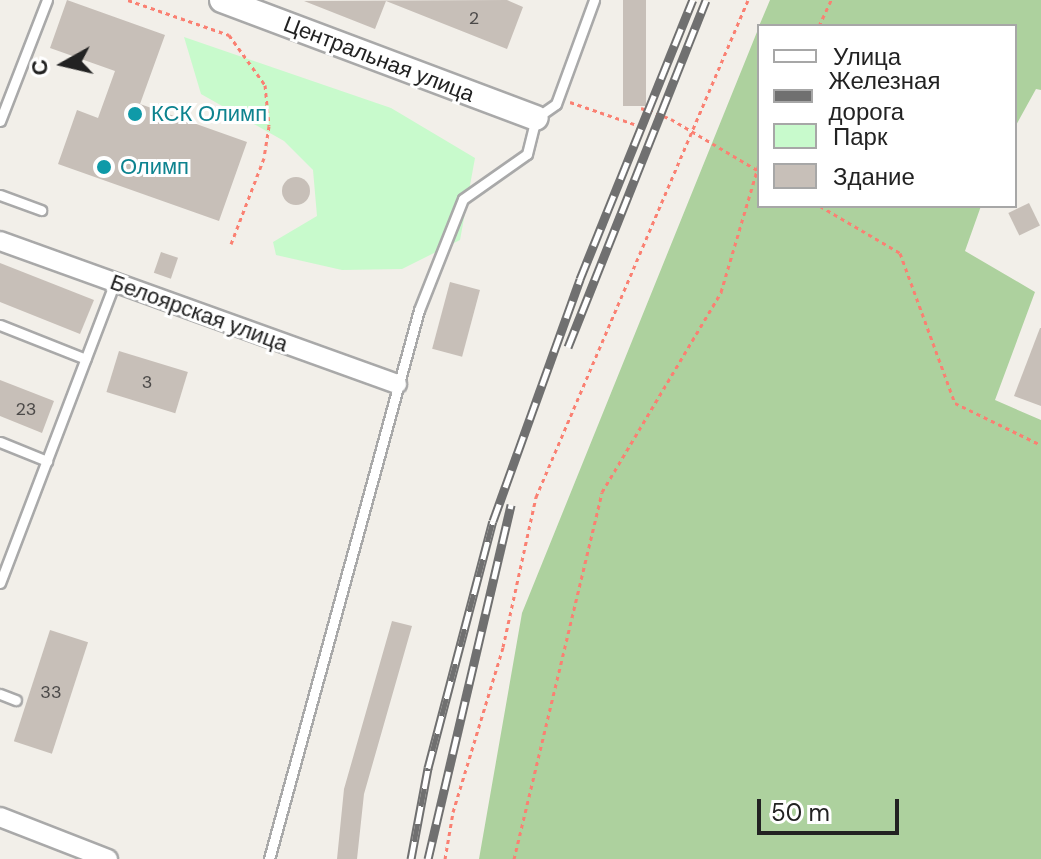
<!DOCTYPE html>
<meta charset="utf-8">
<style>
body{margin:0}
#map{position:relative;width:1041px;height:859px;overflow:hidden;background:#f2efe9;font-family:"DM Sans",sans-serif}
div>[style]{position:absolute}
[style*='--x']{left:calc(var(--x)*1px);top:calc(var(--y)*1px);width:calc(var(--w)*1px);rotate:calc(var(--a)*1deg)}
.forest>*{inset:0;background:#add19e}
.park>*{inset:0;background:#c8facc}
.building>*{inset:0;background:#c7bfb8;transform-origin:0 0}
.round{border-radius:50%}
.path>*{height:3px;margin-top:-1.5px;transform-origin:0;background:repeating-linear-gradient(90deg,#fa8072 0 4px,transparent 0 8px)}
.roads{filter:drop-shadow(2px 0 #a9a9a9) drop-shadow(-2px 0 #a9a9a9) drop-shadow(0 2px #a9a9a9) drop-shadow(0 -2px #a9a9a9)}
.service>*{height:9px;margin:-4.5px;padding:0 4.5px;transform-origin:4.5px;border-radius:4.5px;background:#fff}
.minor>*{height:18px;margin:-9px;padding:0 9px;transform-origin:9px;border-radius:9px;background:#fff}
.tertiary>*{height:24px;margin:-12px;padding:0 12px;transform-origin:12px;border-radius:12px;background:#fff}
.rail>*{height:9px;margin-top:-4.5px;transform-origin:0;background:repeating-linear-gradient(90deg,#fff 0 18px,#707070 0 36px);box-sizing:border-box;border-block:2px solid #707070}
.dots>*{width:22px;height:22px;translate:-50% -50%;box-sizing:border-box;border:4px solid #fff;border-radius:50%}
span{translate:-50% -50%;white-space:nowrap;text-align:center;line-height:1.15;-webkit-text-stroke:6px #fff;paint-order:stroke}
.number-label{font-size:18px;color:#4b4948}
.number-label span{-webkit-text-stroke-width:0}
.street-label{font-size:22px;color:#222}
.culture-label{font-size:22px;color:#0d838f}
.left{translate:0 -50%;text-align:left}
.legend{position:absolute;left:757px;top:24px;width:260px;height:184px;box-sizing:border-box;background:#fff;border:2px solid #a7a7a7;margin:0;padding:10px 14px;list-style:none;font-size:24px;color:#222}
.legend li{display:flex;align-items:center;gap:16px;height:40px}
.legend b{width:40px;border:2px solid #a7a7a7}
.north{position:absolute;left:24px;top:24px;width:80px;height:80px;-webkit-text-stroke:6px #fff;paint-order:stroke;rotate:262deg;font-size:22px;font-weight:700;line-height:32px;text-align:center;color:#222}
.north::after{content:'';display:block;margin:auto;width:28px;height:36px;background:#222;clip-path:polygon(50% 0,100% 100%,50% 72%,0 100%)}
.scale{position:absolute;left:757px;top:799px;width:142px;height:36px;box-sizing:border-box;border:4px solid #222;border-top:0;padding-left:10px;font-size:24px;line-height:28px;white-space:nowrap;color:#222;-webkit-text-stroke:6px #fff;paint-order:stroke}
</style>
<div id="map">
<div class="forest">
<div style="clip-path:polygon(770px 0,1041px 0,1041px 90px,1036px 89px,1015px 127px,1015px 26px,759px 26px)"></div>
<div style="clip-path:polygon(759px 27px,759px 206px,981px 206px,965px 251px,1035px 292px,995px 400px,1041px 420px,1041px 859px,479px 859px,522px 613px)"></div>
</div>
<div class="park">
<div style="clip-path:polygon(184px 37px,391px 108px,475px 158px,460px 240px,402px 269px,342px 270px,276px 255px,273px 242px,317px 216px,313px 170px,284px 141px,201px 94px)"></div>
</div>
<div class="building">
<div style="clip-path:polygon(67px 0,165px 35px,140px 104px,247px 142px,219px 221px,58px 164px,77px 110px,98px 118px,115px 71px,50px 48px)"></div>
<div style="clip-path:polygon(507px 0,523px 7px,507px 49px,386px 1px,375px 29px,304px 1px)"></div>
<div style="left:623px;top:0;width:23px;height:106px"></div>
<div class="round" style="left:282px;top:177px;width:28px;height:28px"></div>
<div style="left:1029px;top:203px;width:25px;height:23px;rotate:64deg"></div>
<div style="left:161px;top:252px;width:18px;height:22px;rotate:19deg"></div>
<div style="clip-path:polygon(0 263px,94px 300px,80px 334px,0 302px)"></div>
<div style="left:450px;top:282px;width:31px;height:69px;rotate:15deg"></div>
<div style="clip-path:polygon(1040px 328px,1041px 328px,1041px 406px,1014px 396px)"></div>
<div style="left:119px;top:351px;width:72px;height:43px;rotate:17deg"></div>
<div style="clip-path:polygon(0 380px,54px 401px,42px 433px,0 416px)"></div>
<div style="clip-path:polygon(392px 621px,412px 626px,364px 794px,357px 859px,337px 859px,344px 789px)"></div>
<div style="left:50px;top:630px;width:40px;height:117px;rotate:18deg"></div>
</div>
<div class="path">
<div style="--x:128;--y:0;--w:107;--a:19.1"></div>
<div style="--x:229;--y:35;--w:62;--a:54.2"></div>
<div style="--x:265;--y:85;--w:41;--a:84.4"></div>
<div style="--x:269;--y:126;--w:32;--a:99"></div>
<div style="--x:264;--y:158;--w:92;--a:111"></div>
<div style="--x:819;--y:26;--w:29;--a:-65"></div>
<div style="--x:570;--y:102;--w:68;--a:19"></div>
<div style="--x:641;--y:108;--w:32;--a:20"></div>
<div style="--x:671;--y:119;--w:102;--a:30.6"></div>
<div style="--x:820;--y:206;--w:93;--a:30.4"></div>
<div style="--x:900;--y:253;--w:160;--a:69.9"></div>
<div style="--x:955;--y:403;--w:96;--a:26"></div>
<div style="--x:445;--y:859;--w:48;--a:-80.3"></div>
<div style="--x:453;--y:812;--w:172;--a:-73.1"></div>
<div style="--x:503;--y:647;--w:154;--a:-77.6"></div>
<div style="--x:536;--y:497;--w:540;--a:-66.9"></div>
<div style="--x:514;--y:859;--w:377;--a:-76.5"></div>
<div style="--x:602;--y:492;--w:233;--a:-59.2"></div>
<div style="--x:721;--y:292;--w:134;--a:-73.5"></div>
</div>
<div class="roads">
<div class="service">
<div style="--x:0;--y:121;--w:130;--a:-68.8"></div>
<div style="--x:0;--y:195;--w:44;--a:20.1"></div>
<div style="--x:0;--y:325;--w:92;--a:21.6"></div>
<div style="--x:0;--y:442;--w:51;--a:22"></div>
<div style="--x:0;--y:583;--w:322;--a:-69.1"></div>
<div style="--x:0;--y:694;--w:17;--a:21"></div>
<div style="--x:269;--y:859;--w:569;--a:-74.72"></div>
<div style="--x:419;--y:310;--w:119;--a:-68.4"></div>
<div style="--x:463;--y:199;--w:78;--a:-35.1"></div>
<div style="--x:527;--y:154;--w:37;--a:-76"></div>
<div style="--x:536;--y:118;--w:24;--a:-35"></div>
<div style="--x:556;--y:104;--w:111;--a:-69.9"></div>
</div>
<div class="minor">
<div style="--x:0;--y:241;--w:422;--a:19.8"></div>
<div style="--x:0;--y:817;--w:116;--a:21.3"></div>
</div>
<div class="tertiary">
<div style="--x:222;--y:0;--w:335;--a:20.6"></div>
</div>
</div>
<div class="rail">
<div style="--x:568;--y:347;--w:373;--a:-68.3"></div>
<div style="--x:411;--y:859;--w:93;--a:-79.4"></div>
<div style="--x:428;--y:768;--w:255;--a:-75.3"></div>
<div style="--x:493;--y:521;--w:257;--a:-70.2"></div>
<div style="--x:580;--y:279;--w:301;--a:-68"></div>
<div style="--x:428;--y:859;--w:364;--a:-76.8"></div>
</div>
<div class="dots">
<div style="left:135px;top:114px;background:#0f9aa8"></div>
<div style="left:104px;top:167px;background:#0f9aa8"></div>
</div>
<div class="number-label">
<span style="left:474px;top:18px">2</span>
<span style="left:147px;top:382px">3</span>
<span style="left:26px;top:409px">23</span>
<span style="left:51px;top:692px">33</span>
</div>
<div class="street-label">
<span style="left:379px;top:59px;rotate:21deg">Центральная улица</span>
<span style="left:199px;top:313px;rotate:20deg">Белоярская улица</span>
</div>
<div class="culture-label">
<span class="left" style="left:151px;top:114px">КСК Олимп</span>
<span class="left" style="left:120px;top:167px">Олимп</span>
</div>
<ul class="legend">
<li><b style="height:10px;background:#fff"></b>Улица</li>
<li><b style="height:10px;background:#707070"></b>Железная дорога</li>
<li><b style="height:22px;background:#c8facc"></b>Парк</li>
<li><b style="height:22px;background:#c7bfb8"></b>Здание</li>
</ul>
<div class="north">С</div>
<div class="scale">50 m</div>
</div>
